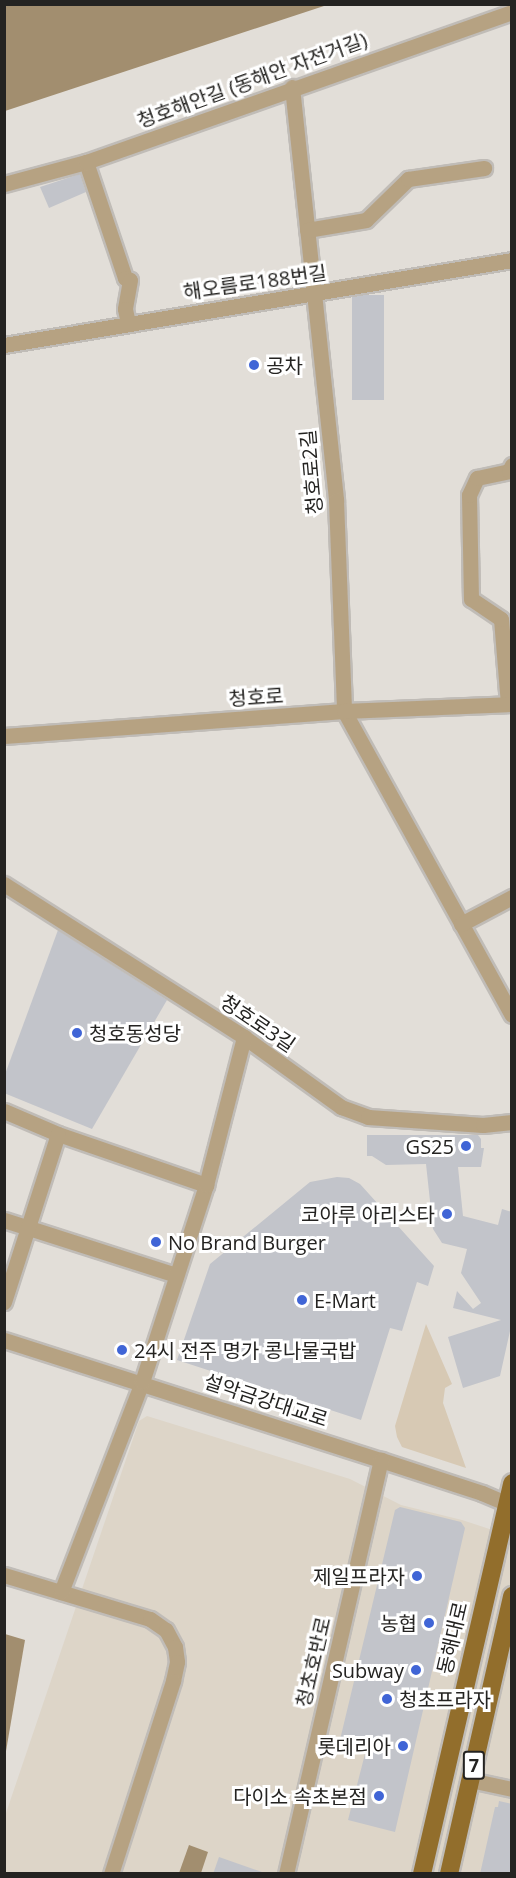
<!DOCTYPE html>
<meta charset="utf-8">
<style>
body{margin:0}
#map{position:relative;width:516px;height:1878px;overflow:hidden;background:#e2ded8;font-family:"Open Sans","Noto Sans KR",sans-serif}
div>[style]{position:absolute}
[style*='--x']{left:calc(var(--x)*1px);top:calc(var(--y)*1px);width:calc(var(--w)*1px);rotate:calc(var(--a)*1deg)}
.built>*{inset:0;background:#ddd5c8}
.green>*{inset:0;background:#d7c9b4}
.water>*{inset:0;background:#a28e6f}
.building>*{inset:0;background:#c2c4ca}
.roads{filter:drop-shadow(2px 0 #c0bcb7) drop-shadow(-2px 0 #c0bcb7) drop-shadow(0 2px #c0bcb7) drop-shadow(0 -2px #c0bcb7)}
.minor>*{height:15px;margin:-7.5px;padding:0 7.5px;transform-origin:7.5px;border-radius:7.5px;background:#b6a282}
.major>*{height:18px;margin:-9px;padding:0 9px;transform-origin:9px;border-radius:9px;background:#926e2c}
.dots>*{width:16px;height:16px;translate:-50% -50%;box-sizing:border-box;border:3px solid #fff;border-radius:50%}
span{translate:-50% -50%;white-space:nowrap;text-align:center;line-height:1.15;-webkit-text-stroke:6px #fff;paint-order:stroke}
.shield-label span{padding:2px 4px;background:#fff;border:2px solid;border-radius:4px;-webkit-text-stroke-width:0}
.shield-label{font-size:18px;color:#242321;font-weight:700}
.street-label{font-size:20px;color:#242321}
.poi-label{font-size:20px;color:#242321}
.left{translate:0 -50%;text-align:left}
.right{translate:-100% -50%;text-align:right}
.frame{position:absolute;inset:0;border:6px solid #242321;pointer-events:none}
</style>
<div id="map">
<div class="built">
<div style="clip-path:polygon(147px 1416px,350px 1479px,401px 1505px,462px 1520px,511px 1536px,511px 1873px,5px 1874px,5px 1816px,139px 1421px)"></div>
</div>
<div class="green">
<div style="clip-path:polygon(426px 1324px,452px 1384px,445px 1388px,443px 1403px,466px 1468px,402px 1447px,397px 1437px,395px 1426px)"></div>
</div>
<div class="water">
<div style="clip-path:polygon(5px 4px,327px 4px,327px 5px,5px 111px)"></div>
<div style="clip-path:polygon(5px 1634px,25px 1640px,5px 1757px,4px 1634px)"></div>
<div style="clip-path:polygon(189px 1845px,208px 1852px,201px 1873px,179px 1873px)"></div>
</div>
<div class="building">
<div style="clip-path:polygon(80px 174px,86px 192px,49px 208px,40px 187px)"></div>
<div style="clip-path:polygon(363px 295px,384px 295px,384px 400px,352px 400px,352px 297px)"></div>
<div style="clip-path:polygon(58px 930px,167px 1000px,92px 1129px,4px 1093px,4px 1077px)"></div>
<div style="clip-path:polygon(367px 1135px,478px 1135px,481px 1139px,481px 1148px,484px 1148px,481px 1167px,458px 1167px,463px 1216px,498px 1225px,502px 1209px,512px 1212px,512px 1322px,500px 1376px,463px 1388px,448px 1337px,501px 1320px,453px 1308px,457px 1291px,473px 1309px,481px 1303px,461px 1273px,467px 1249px,442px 1243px,433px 1229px,426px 1164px,386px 1165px,372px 1156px,367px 1156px)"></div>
<div style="clip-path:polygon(337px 1177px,349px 1178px,360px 1184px,434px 1266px,428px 1286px,417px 1282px,402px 1331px,390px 1328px,361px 1420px,177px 1360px,210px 1264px,310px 1182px)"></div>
<div style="clip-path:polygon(400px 1507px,461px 1522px,465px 1528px,395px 1832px,348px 1820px,366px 1750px,339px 1744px,395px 1510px)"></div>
<div style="clip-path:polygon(499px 1801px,512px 1804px,512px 1874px,480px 1874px,495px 1807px,498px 1807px)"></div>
<div style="clip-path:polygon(219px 1857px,262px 1872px,261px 1874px,213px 1874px)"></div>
</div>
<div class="roads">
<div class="minor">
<div style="--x:292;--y:87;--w:415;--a:83.9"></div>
<div style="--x:336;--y:500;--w:211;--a:87.8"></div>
<div style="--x:344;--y:711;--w:347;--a:61.1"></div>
<div style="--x:86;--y:162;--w:122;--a:71.4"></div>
<div style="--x:125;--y:278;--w:5;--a:22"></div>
<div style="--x:130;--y:280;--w:29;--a:100"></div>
<div style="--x:125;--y:309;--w:14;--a:78"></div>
<div style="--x:4;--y:184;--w:85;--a:-15"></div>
<div style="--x:86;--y:162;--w:452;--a:-19.4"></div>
<div style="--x:307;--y:230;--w:60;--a:-9.6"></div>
<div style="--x:366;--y:220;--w:59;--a:-44.3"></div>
<div style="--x:408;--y:179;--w:77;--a:-8.2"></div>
<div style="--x:4;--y:345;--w:515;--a:-9.5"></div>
<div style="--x:508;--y:704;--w:85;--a:-94.7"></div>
<div style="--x:501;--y:619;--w:36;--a:-146"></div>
<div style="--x:471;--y:599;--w:104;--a:-91.1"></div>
<div style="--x:469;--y:495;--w:19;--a:-65"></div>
<div style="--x:477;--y:478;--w:33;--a:-12"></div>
<div style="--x:509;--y:471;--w:7;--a:-63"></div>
<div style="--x:4;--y:736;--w:341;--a:-4.2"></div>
<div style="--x:344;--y:711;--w:168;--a:-2.4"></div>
<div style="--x:4;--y:884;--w:285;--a:32.5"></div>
<div style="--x:244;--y:1037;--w:120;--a:35.8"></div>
<div style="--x:341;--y:1107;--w:29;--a:20"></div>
<div style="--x:368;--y:1117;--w:115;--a:4"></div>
<div style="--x:483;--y:1125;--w:29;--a:-6"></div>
<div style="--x:461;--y:924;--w:58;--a:-27.9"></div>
<div style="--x:4;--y:1111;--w:59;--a:23.1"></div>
<div style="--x:58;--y:1134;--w:157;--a:19"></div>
<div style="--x:4;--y:1220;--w:181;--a:17.7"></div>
<div style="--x:4;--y:1302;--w:176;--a:-72.2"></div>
<div style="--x:4;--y:1340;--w:396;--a:17.7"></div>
<div style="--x:381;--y:1460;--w:106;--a:18.1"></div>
<div style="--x:482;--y:1493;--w:33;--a:23"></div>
<div style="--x:4;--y:1575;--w:152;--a:16.8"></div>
<div style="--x:150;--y:1619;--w:19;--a:35"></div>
<div style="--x:166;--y:1630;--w:19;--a:62"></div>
<div style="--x:175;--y:1647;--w:15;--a:82"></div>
<div style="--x:177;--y:1662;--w:19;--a:102"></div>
<div style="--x:173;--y:1681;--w:203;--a:107.8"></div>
<div style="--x:61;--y:1592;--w:225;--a:-68.9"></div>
<div style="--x:142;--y:1382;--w:207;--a:-72"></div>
<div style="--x:206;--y:1185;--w:153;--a:-75.6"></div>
<div style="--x:470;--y:1780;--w:43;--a:12.1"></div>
<div style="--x:286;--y:1874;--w:425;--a:-77.1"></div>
</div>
<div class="major">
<div style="--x:422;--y:1874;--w:401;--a:-77"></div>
<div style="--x:449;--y:1874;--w:285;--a:-77.2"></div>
</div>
</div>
<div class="dots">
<div style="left:254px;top:365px;background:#4065d6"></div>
<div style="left:77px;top:1033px;background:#4065d6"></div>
<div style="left:466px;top:1146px;background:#4065d6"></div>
<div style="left:447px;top:1214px;background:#4065d6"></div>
<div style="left:156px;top:1242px;background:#4065d6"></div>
<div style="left:302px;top:1300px;background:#4065d6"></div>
<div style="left:122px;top:1350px;background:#4065d6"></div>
<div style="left:417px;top:1576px;background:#4065d6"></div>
<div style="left:429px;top:1623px;background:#4065d6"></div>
<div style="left:416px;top:1670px;background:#4065d6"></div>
<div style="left:387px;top:1699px;background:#4065d6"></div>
<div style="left:403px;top:1746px;background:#4065d6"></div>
<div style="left:379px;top:1796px;background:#4065d6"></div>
</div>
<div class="shield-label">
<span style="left:474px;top:1765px">7</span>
</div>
<div class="street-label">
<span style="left:252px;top:80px;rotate:-20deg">청호해안길 (동해안 자전거길)</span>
<span style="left:255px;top:282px;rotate:-8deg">해오름로188번길</span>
<span style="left:311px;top:472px;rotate:-95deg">청호로2길</span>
<span style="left:256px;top:697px;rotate:-4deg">청호로</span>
<span style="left:258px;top:1023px;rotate:34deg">청호로3길</span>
<span style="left:266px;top:1400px;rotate:18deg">설악금강대교로</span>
<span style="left:452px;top:1638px;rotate:-77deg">동해대로</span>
<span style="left:313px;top:1662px;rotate:-77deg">청초호반로</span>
</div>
<div class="poi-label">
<span class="left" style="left:266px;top:365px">공차</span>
<span class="left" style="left:89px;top:1033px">청호동성당</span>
<span class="right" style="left:454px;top:1146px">GS25</span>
<span class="right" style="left:435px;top:1214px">코아루 아리스타</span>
<span class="left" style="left:168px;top:1242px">No Brand Burger</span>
<span class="left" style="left:314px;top:1300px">E-Mart</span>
<span class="left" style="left:134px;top:1350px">24시 전주 명가 콩나물국밥</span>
<span class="right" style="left:405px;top:1576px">제일프라자</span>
<span class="right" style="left:417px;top:1623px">농협</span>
<span class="right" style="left:404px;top:1670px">Subway</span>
<span class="left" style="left:399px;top:1699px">청초프라자</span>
<span class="right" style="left:391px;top:1746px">롯데리아</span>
<span class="right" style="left:367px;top:1796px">다이소 속초본점</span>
</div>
<div class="frame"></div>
</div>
